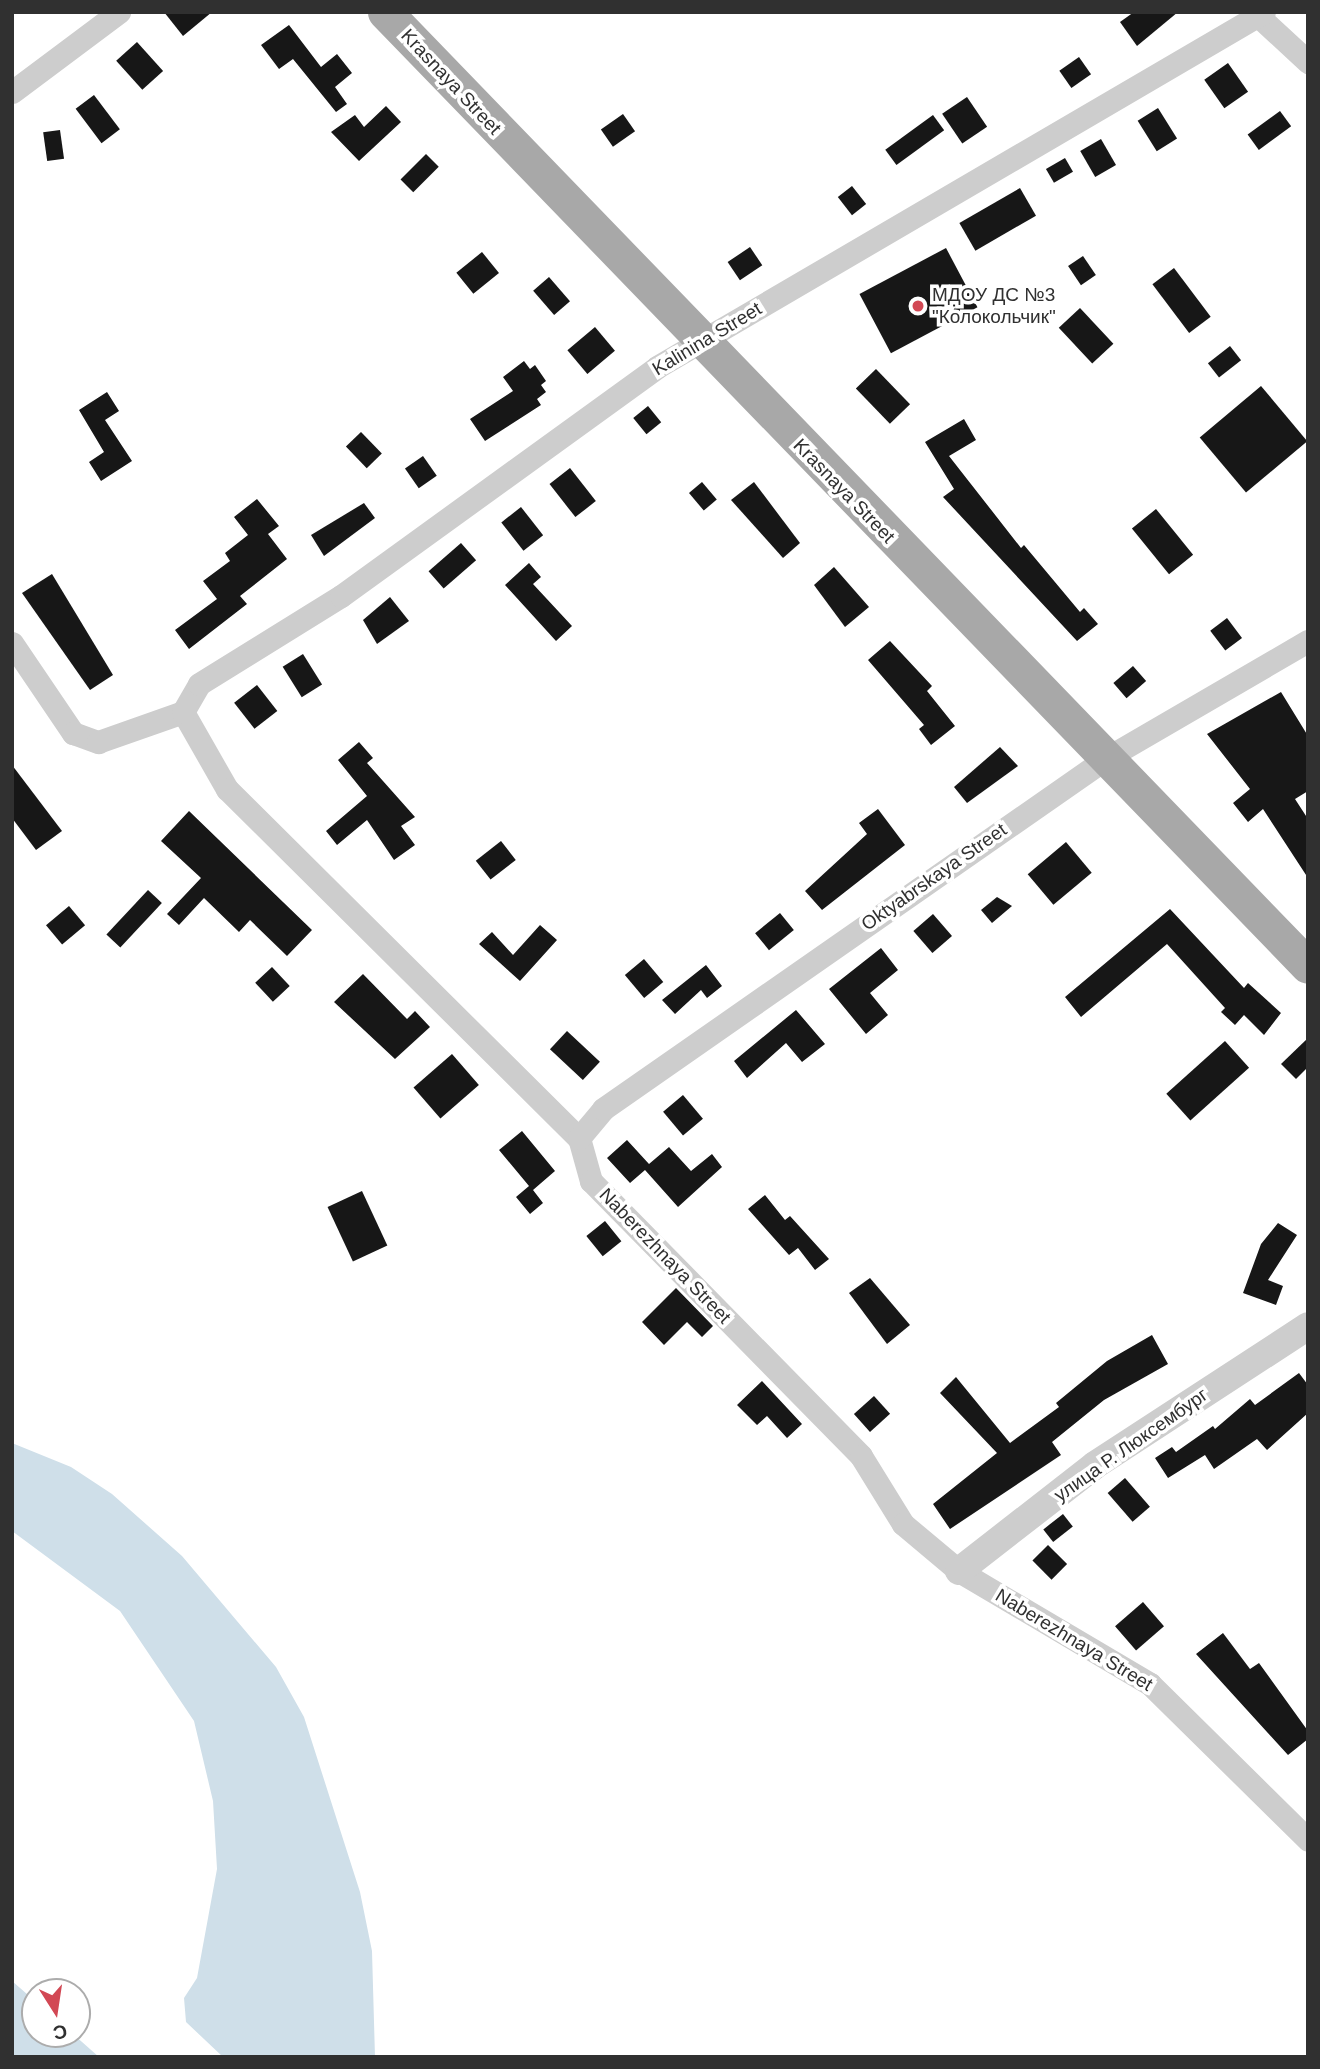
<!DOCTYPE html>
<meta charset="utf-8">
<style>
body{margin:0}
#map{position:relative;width:1320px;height:2069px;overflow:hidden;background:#fff;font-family:Helvetica,sans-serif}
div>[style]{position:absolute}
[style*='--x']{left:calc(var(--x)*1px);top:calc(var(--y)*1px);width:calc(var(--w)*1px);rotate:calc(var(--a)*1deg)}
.water>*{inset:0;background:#cfdfe9}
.building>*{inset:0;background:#171717;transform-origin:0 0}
.minor>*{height:23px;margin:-11.5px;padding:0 11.5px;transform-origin:11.5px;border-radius:11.5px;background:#cdcdcd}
.tertiary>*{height:28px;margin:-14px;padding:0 14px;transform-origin:14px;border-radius:14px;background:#cdcdcd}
.primary>*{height:35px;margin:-17.5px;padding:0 17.5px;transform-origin:17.5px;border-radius:17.5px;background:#a8a8a8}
.dots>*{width:19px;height:19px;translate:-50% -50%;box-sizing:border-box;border:4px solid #fff;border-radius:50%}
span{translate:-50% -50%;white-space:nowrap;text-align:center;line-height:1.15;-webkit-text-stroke:7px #fff;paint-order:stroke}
.street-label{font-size:19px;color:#303030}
.poi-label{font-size:19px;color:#303030}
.left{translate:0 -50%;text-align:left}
.frame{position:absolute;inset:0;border:14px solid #303030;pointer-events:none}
.north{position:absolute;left:21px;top:1978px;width:70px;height:70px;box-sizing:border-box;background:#fff;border:2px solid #acacac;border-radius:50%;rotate:168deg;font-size:19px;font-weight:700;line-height:28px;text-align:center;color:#303030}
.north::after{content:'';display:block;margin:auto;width:24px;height:32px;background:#d24854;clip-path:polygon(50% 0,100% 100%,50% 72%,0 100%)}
</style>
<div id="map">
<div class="water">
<div style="clip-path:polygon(12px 1443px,71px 1467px,112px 1494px,182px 1556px,276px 1667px,304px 1717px,360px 1892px,372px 1951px,375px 2057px,223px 2057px,186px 2022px,184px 1998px,197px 1978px,217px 1869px,213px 1801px,194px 1721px,120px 1611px,12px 1531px)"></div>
<div style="clip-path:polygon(12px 1981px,35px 2001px,35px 2034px,73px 2034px,99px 2057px,12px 2057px)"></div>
</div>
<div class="building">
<div style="clip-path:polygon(164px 12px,212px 12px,183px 36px)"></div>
<div style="clip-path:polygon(1134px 12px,1178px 12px,1137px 46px,1120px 22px)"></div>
<div style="clip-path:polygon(289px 25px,321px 67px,337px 54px,352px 73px,335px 87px,347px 104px,336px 112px,293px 59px,279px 69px,261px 45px)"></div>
<div style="left:137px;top:42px;width:39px;height:28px;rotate:48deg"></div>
<div style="left:1079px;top:57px;width:21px;height:24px;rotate:55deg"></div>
<div style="left:1228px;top:63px;width:35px;height:29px;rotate:55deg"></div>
<div style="left:94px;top:95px;width:43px;height:23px;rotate:53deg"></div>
<div style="left:967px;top:97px;width:36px;height:30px;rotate:56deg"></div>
<div style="clip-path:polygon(386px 106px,401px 122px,359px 161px,331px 132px,355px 115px,364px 127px)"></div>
<div style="left:1158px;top:108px;width:36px;height:24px;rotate:58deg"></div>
<div style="left:1280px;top:111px;width:19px;height:40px;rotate:54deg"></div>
<div style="left:623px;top:114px;width:21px;height:27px;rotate:55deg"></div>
<div style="left:933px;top:115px;width:19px;height:59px;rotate:54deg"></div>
<div style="left:60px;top:130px;width:29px;height:17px;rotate:82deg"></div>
<div style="left:1101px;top:139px;width:30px;height:24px;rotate:60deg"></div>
<div style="left:426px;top:154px;width:18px;height:36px;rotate:45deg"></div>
<div style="left:1065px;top:158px;width:16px;height:22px;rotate:60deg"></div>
<div style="left:852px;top:186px;width:23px;height:18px;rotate:52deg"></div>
<div style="left:1020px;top:188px;width:32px;height:70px;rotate:60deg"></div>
<div style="left:750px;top:247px;width:22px;height:27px;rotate:56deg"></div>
<div style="left:946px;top:248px;width:67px;height:98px;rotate:62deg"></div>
<div style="left:482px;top:252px;width:27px;height:33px;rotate:51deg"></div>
<div style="left:1083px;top:256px;width:23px;height:18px;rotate:56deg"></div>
<div style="left:1174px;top:268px;width:61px;height:27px;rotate:53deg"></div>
<div style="left:549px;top:277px;width:32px;height:21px;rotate:49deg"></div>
<div style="left:1080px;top:308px;width:49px;height:29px;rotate:47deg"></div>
<div style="left:595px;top:327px;width:31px;height:36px;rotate:50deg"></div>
<div style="left:1230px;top:346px;width:18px;height:28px;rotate:52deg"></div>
<div style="clip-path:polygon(524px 361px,530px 369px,535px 365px,546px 381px,541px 385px,546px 392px,537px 399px,541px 405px,485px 441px,470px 419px,513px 391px,503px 377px)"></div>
<div style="left:876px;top:369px;width:49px;height:28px;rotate:46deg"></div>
<div style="left:1261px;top:386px;width:72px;height:80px;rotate:50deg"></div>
<div style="clip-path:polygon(107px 392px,119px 411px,105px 420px,132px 461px,101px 481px,89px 462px,104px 452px,79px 410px)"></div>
<div style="left:648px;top:406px;width:21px;height:19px;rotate:51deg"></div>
<div style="clip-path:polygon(964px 419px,976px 440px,949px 456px,1021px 548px,1024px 545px,1080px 612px,1084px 608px,1098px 624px,1077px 641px,943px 497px,954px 489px,925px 442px)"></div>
<div style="left:361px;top:432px;width:30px;height:21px;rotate:46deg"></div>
<div style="left:423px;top:456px;width:24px;height:22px;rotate:55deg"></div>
<div style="left:570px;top:468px;width:42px;height:26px;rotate:52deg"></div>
<div style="left:702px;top:482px;width:23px;height:17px;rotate:50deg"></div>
<div style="clip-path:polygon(754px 482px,800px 543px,783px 558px,731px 500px)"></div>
<div style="clip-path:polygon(257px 499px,279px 526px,268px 534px,287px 559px,240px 596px,247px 604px,189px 649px,175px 630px,217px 599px,203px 581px,230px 561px,225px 553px,248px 535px,234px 517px)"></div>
<div style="clip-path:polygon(364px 503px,375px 518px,324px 556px,311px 535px)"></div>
<div style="left:521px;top:507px;width:36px;height:25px;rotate:52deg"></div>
<div style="left:1156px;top:509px;width:59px;height:31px;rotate:51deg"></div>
<div style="left:461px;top:543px;width:23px;height:43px;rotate:49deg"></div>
<div style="clip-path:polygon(529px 563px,541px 577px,533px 584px,572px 626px,556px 641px,505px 585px)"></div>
<div style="clip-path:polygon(834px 567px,869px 607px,845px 627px,814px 585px)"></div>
<div style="clip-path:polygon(52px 574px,113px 675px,90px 690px,22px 593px)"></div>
<div style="clip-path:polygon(390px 597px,409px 621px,377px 644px,363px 620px)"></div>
<div style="left:1227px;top:618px;width:25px;height:21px;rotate:53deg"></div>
<div style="clip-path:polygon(890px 641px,932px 686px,927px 691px,955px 726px,931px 745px,919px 729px,924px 725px,868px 660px)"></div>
<div style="left:303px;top:654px;width:36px;height:24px;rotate:58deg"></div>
<div style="left:1133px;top:666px;width:20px;height:26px;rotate:49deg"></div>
<div style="left:257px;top:685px;width:33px;height:29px;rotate:52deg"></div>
<div style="clip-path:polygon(1281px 692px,1308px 736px,1308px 791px,1295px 799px,1308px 819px,1308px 878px,1263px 809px,1248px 822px,1233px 803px,1250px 789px,1207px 734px)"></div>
<div style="clip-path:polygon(359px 742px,373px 758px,367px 763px,415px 817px,401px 826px,415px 845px,394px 860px,367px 820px,337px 845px,326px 831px,367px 796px,338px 760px)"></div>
<div style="clip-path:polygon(1000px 747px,1018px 766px,967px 803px,954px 787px)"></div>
<div style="clip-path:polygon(12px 765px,62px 831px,36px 850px,12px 818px)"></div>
<div style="clip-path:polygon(878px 809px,905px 845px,822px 910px,805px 891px,867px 834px,859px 823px)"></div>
<div style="clip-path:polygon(189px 811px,312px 930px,287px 956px,250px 920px,239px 932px,204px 898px,179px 925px,167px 914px,201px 878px,161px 841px)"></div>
<div style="left:501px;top:841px;width:24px;height:32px;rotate:52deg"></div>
<div style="left:1066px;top:842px;width:40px;height:50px;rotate:50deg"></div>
<div style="left:148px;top:890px;width:19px;height:61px;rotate:43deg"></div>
<div style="clip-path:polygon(997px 897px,1012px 906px,992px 923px,981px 910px)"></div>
<div style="left:69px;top:906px;width:25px;height:30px;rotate:50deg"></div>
<div style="clip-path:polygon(1170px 909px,1244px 988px,1248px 983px,1281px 1013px,1264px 1035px,1244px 1015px,1235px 1025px,1221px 1012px,1225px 1008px,1167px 944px,1081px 1017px,1065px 997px)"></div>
<div style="left:780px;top:913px;width:22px;height:32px;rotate:51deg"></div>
<div style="left:933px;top:914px;width:29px;height:26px;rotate:49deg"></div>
<div style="clip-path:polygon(540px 925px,557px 940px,520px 981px,479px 944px,492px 932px,513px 955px)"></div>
<div style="clip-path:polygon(881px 948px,898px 970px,870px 993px,888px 1015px,866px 1034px,829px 989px)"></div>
<div style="left:644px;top:959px;width:30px;height:25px;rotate:50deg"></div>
<div style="clip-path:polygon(706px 965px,722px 986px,707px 998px,701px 990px,675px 1014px,662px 1000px)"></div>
<div style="left:272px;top:967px;width:26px;height:23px;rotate:47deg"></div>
<div style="clip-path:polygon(363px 974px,407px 1019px,415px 1011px,430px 1027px,395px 1059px,334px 1002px)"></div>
<div style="clip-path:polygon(796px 1010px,825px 1044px,802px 1062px,786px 1043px,747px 1078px,734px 1061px)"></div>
<div style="left:567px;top:1031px;width:45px;height:25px;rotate:43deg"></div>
<div style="clip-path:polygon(1308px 1038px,1308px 1067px,1296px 1079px,1281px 1064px)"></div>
<div style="left:1225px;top:1041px;width:36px;height:79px;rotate:48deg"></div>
<div style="left:452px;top:1054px;width:41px;height:51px;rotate:49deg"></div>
<div style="left:683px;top:1095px;width:31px;height:26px;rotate:50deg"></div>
<div style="clip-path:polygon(522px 1131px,555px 1171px,533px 1190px,543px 1203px,530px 1214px,516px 1197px,529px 1186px,499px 1150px)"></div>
<div style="clip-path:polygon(627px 1140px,649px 1164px,669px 1147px,691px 1171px,712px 1154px,722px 1167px,678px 1207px,645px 1170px,630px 1183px,607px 1158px)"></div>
<div style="left:362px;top:1191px;width:60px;height:38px;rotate:65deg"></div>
<div style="clip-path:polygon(765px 1195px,785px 1220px,790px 1216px,829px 1259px,815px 1270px,798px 1248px,789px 1255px,748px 1209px)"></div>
<div style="left:605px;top:1221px;width:26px;height:24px;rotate:51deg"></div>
<div style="clip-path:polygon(1278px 1223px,1297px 1235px,1268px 1280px,1283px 1286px,1276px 1305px,1243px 1293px,1261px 1244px)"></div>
<div style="clip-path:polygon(870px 1278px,910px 1325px,887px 1344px,849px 1293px)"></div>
<div style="clip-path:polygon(676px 1288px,713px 1326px,702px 1337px,687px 1322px,664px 1345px,642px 1322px)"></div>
<div style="clip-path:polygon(1152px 1335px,1168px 1364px,1104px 1400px,1052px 1442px,1061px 1455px,950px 1529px,933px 1504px,997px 1453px,940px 1393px,956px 1377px,1010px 1443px,1059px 1407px,1056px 1403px,1107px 1361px)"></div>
<div style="clip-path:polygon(1299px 1373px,1308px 1385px,1308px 1413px,1267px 1450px,1257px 1439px,1214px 1469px,1205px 1455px,1168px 1478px,1155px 1458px,1172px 1447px,1176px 1452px,1213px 1426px,1215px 1429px,1250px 1399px,1255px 1405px)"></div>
<div style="clip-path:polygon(762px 1381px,802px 1424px,787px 1438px,767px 1416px,757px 1425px,737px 1405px)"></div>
<div style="left:874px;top:1396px;width:24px;height:27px;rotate:48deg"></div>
<div style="left:1125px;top:1478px;width:38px;height:23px;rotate:49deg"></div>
<div style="left:1063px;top:1514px;width:16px;height:25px;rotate:52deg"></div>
<div style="left:1048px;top:1545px;width:27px;height:22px;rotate:45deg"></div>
<div style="left:1143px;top:1602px;width:32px;height:37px;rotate:49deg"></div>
<div style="clip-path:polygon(1223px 1633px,1250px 1669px,1259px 1663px,1308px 1731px,1308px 1739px,1288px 1755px,1196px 1654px)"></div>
</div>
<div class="minor">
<div style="--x:1254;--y:12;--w:74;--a:42.8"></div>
<div style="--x:12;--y:92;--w:134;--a:-36.8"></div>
<div style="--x:12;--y:643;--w:109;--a:55.9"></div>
<div style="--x:73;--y:733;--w:27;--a:20"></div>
<div style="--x:98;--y:742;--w:90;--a:-19.4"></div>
<div style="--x:183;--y:712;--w:89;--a:60.3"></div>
<div style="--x:227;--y:789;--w:496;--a:44.8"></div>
<div style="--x:579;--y:1138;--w:45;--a:74.4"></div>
<div style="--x:591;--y:1181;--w:385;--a:45.5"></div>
<div style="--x:861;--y:1456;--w:80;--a:58.3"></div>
<div style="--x:903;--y:1524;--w:73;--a:40"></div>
<div style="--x:959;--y:1571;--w:222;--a:30.6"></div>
<div style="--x:1150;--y:1684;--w:222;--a:44.6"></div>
<div style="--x:183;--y:712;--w:32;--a:-60"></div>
<div style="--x:199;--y:684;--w:167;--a:-31.8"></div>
<div style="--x:341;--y:596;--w:390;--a:-35.9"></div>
<div style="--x:657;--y:367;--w:703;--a:-30.32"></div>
<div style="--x:579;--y:1138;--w:38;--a:-50"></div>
<div style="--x:603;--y:1109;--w:612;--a:-34.88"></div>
<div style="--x:1105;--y:759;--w:235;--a:-30.2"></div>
</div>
<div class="tertiary">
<div style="--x:959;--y:1571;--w:172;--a:-37.9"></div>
<div style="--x:1095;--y:1465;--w:254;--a:-33.1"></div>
</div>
<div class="primary">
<div style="--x:385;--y:12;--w:1327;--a:45.95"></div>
</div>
<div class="dots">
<div style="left:918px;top:306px;background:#d24854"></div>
</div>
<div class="street-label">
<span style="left:451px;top:82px;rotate:47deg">Krasnaya Street</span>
<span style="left:707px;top:339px;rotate:-31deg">Kalinina Street</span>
<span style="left:844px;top:491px;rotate:46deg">Krasnaya Street</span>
<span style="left:934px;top:877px;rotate:-35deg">Oktyabrskaya Street</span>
<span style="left:665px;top:1256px;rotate:46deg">Naberezhnaya Street</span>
<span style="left:1131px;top:1445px;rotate:-35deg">улица Р. Люксембург</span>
<span style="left:1074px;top:1640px;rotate:31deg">Naberezhnaya Street</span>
</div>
<div class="poi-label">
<span class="left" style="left:932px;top:306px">МДОУ ДС №3<br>"Колокольчик"</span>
</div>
<div class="frame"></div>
<div class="north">С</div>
</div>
